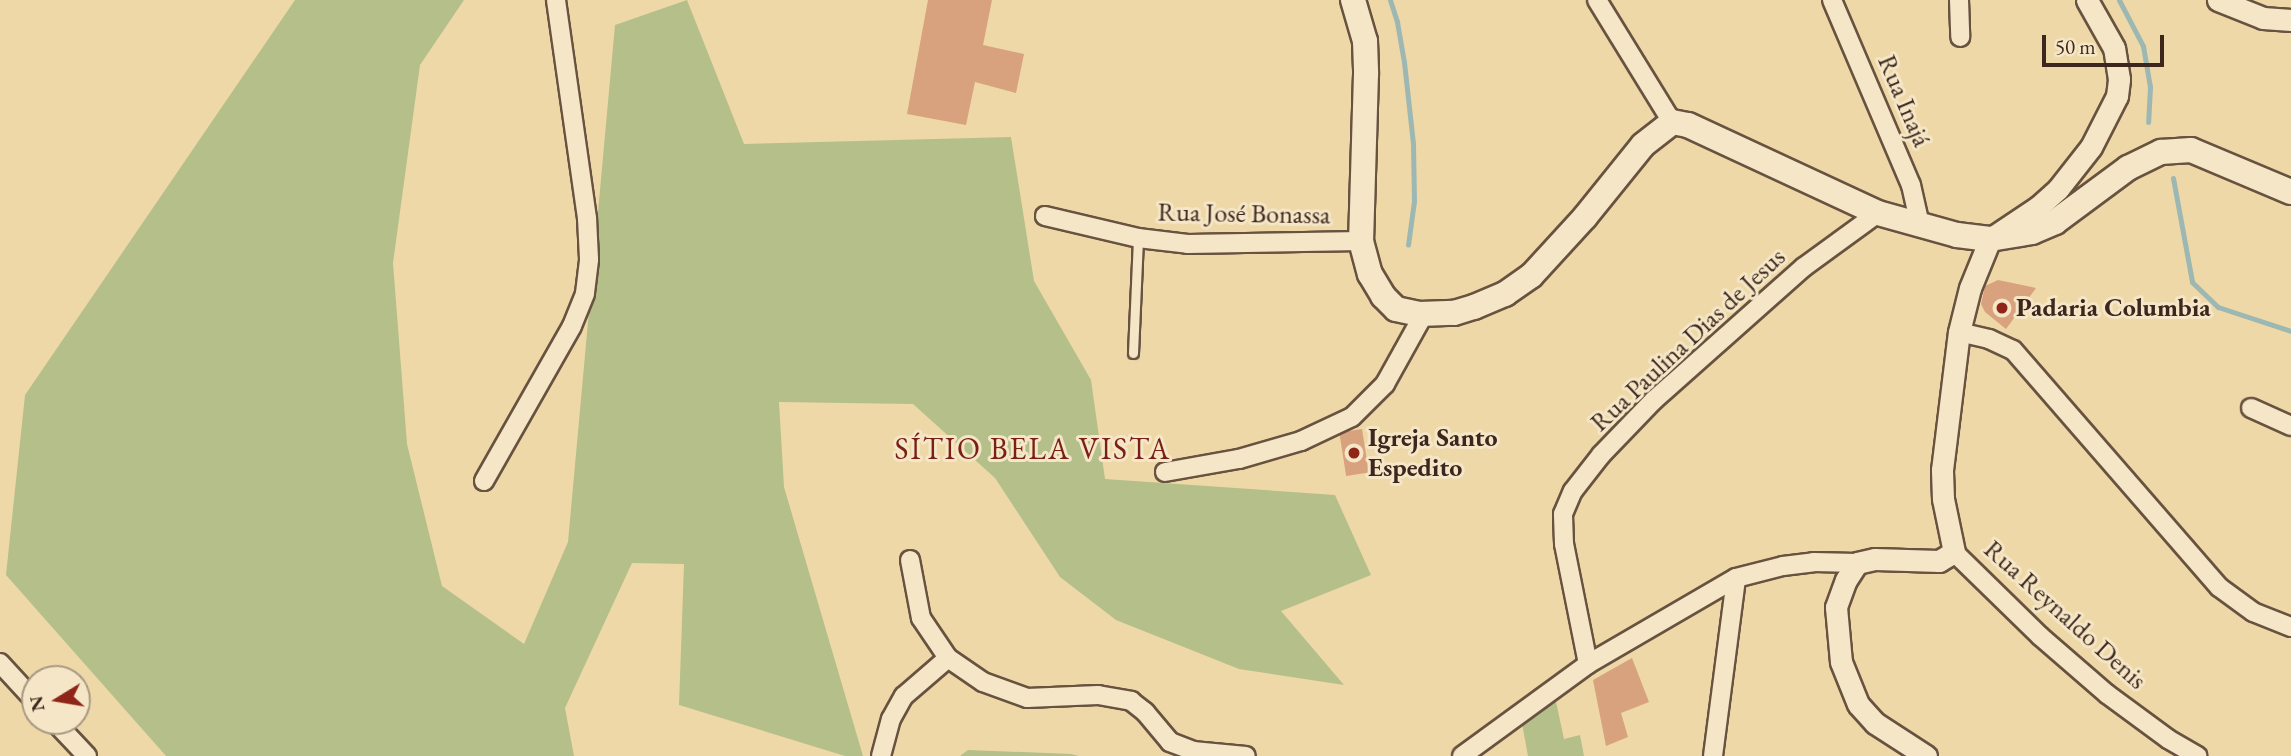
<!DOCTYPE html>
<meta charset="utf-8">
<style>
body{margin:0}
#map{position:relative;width:2291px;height:756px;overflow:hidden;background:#eed8a8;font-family:"EB Garamond",serif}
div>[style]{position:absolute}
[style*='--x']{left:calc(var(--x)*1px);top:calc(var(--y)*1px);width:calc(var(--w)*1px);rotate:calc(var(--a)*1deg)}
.green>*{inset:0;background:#b5bf8a}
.stream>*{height:5px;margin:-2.5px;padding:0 2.5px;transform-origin:2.5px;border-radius:2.5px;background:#9db8b2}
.building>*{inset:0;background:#d7a27d;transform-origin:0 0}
.roads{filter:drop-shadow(2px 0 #685240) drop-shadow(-2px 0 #685240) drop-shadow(0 2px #685240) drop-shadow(0 -2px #685240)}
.service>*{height:9px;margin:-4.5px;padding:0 4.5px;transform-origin:4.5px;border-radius:4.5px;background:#f4e6c6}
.minor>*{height:18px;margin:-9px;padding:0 9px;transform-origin:9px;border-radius:9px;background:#f4e6c6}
.tertiary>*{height:21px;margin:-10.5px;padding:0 10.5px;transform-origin:10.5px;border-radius:10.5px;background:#f4e6c6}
.secondary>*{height:24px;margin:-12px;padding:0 12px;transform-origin:12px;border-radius:12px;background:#f4e6c6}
.dots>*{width:19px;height:19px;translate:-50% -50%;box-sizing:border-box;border:4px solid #f4e6c6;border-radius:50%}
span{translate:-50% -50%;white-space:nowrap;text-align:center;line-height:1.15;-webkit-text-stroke:6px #f4e6c6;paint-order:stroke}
.street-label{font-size:26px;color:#3c261d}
.poi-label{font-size:26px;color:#3c261d;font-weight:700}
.left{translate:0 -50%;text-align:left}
.quarter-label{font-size:30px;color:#7a1f14;letter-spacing:2px}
.north{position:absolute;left:21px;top:665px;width:70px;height:70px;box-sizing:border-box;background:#f4e6c6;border:2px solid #aa9982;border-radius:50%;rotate:259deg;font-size:19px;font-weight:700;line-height:28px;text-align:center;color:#3c261d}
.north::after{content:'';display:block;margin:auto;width:24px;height:32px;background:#8f2418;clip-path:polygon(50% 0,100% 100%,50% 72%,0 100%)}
.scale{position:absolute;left:2042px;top:35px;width:122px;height:32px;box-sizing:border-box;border:4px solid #3c261d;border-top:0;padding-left:9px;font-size:21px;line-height:24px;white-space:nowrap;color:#3c261d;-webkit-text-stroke:5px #f4e6c6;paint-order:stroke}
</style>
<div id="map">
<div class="green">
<div style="clip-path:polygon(295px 0,464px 0,420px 65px,393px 263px,407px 444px,442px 586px,524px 644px,568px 542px,615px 25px,687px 0,744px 144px,1011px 137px,1034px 281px,1091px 380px,1105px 479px,1335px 495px,1371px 575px,1281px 611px,1344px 685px,1239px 669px,1116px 620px,1060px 577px,995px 478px,913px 404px,779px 402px,784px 487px,863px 756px,845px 756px,679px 705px,684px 564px,632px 563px,565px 708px,574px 756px,166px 756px,6px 575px,25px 395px)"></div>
<div style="clip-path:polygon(1555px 697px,1564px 739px,1580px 735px,1584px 756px,1528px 756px,1521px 718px)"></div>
<div style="clip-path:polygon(968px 750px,1071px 754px,1079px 756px,960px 756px)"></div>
</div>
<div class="stream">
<div style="--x:1390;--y:0;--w:23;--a:72"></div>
<div style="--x:1397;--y:22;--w:41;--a:80.1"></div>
<div style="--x:1404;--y:62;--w:82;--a:83.7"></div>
<div style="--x:1413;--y:144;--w:57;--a:89"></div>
<div style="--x:1414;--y:201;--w:44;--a:97.8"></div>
<div style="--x:2119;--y:0;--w:52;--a:62.4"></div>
<div style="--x:2143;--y:46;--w:42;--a:80.3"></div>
<div style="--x:2150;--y:87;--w:35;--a:93"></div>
<div style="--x:2173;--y:178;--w:106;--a:79.6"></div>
<div style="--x:2192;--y:282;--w:36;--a:44"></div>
<div style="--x:2218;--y:307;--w:77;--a:18.2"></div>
</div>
<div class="building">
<div style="clip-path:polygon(928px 0,992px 0,983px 45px,1024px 54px,1016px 93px,975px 82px,966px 125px,907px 114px)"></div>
<div style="clip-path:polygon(1998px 280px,2036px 288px,2006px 329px,1985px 312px,1981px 304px,1985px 286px)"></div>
<div style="left:1362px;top:429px;width:44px;height:23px;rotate:81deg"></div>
<div style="clip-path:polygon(1632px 658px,1649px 702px,1621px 713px,1628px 737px,1606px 746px,1593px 680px)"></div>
</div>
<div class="roads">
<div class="service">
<div style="--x:1133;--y:353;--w:115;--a:-87.5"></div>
</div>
<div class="minor">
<div style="--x:1597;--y:0;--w:143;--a:58.4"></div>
<div style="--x:1832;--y:0;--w:201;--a:66.9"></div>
<div style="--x:1911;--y:185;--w:41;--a:77.3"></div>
<div style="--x:1959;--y:0;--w:37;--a:88"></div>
<div style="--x:1045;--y:216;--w:96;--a:13.3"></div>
<div style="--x:1138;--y:238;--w:50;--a:6.8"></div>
<div style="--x:1188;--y:244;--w:173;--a:-1"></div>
<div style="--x:1959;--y:332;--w:31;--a:13"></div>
<div style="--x:1989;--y:339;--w:26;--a:25"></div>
<div style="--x:2013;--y:350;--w:314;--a:49"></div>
<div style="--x:2219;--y:587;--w:42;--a:36.3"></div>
<div style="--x:2253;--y:612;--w:41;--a:21.5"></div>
<div style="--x:2251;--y:408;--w:44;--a:24.2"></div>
<div style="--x:1165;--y:472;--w:75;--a:-10"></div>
<div style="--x:1239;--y:459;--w:65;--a:-16.2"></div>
<div style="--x:1301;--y:441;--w:56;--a:-25.2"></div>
<div style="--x:1352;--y:417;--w:47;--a:-45"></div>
<div style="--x:1385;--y:384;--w:80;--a:-60.9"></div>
<div style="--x:484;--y:481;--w:178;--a:-60.4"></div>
<div style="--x:572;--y:326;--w:35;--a:-68"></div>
<div style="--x:585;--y:293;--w:34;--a:-83"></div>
<div style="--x:589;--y:259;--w:41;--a:-92.8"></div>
<div style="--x:587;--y:218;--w:220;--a:-98.1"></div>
<div style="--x:1954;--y:552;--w:120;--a:44.3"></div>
<div style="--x:2040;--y:636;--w:89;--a:40.9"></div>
<div style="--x:2107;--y:694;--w:76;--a:36.4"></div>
<div style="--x:2168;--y:739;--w:34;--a:30"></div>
<div style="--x:910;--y:560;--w:59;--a:79.3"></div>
<div style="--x:921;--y:618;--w:48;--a:56"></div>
<div style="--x:948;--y:658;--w:42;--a:34.4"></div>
<div style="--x:983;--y:682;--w:47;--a:20"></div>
<div style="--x:1027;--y:698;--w:71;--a:-2.4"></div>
<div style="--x:1098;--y:695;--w:34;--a:10"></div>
<div style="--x:1131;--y:701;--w:18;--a:38"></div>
<div style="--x:1145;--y:712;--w:39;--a:50"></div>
<div style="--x:1170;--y:742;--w:25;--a:21"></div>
<div style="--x:1193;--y:751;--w:53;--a:5.4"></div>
<div style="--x:0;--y:663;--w:52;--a:47.4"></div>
<div style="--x:1588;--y:664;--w:122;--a:-101.3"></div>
<div style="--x:1564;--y:544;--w:30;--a:-92"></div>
<div style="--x:1563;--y:514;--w:25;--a:-67"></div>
<div style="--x:1573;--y:491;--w:46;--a:-52.1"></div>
<div style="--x:1601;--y:455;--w:76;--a:-46.1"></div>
<div style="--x:1654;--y:400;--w:200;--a:-41.6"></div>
<div style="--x:1804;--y:267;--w:92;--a:-36.1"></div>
<div style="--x:54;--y:721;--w:48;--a:46.7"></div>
<div style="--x:881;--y:756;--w:38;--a:-75"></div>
<div style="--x:891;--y:719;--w:26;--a:-61"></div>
<div style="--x:904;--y:696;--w:58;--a:-40.8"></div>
<div style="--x:1462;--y:756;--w:156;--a:-36.1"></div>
<div style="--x:1588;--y:664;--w:171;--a:-30.2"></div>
<div style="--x:1736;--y:578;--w:49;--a:-14.3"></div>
<div style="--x:1783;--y:566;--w:31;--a:-7"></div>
<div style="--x:1814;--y:562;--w:43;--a:1.3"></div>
<div style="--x:1713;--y:756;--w:179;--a:-82.6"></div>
</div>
<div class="tertiary">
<div style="--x:2218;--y:0;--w:48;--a:21.8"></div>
<div style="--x:2263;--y:18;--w:28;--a:4"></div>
<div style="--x:1926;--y:756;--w:61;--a:-147.1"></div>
<div style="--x:1875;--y:723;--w:25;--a:-132"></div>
<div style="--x:1858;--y:704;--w:45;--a:-112"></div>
<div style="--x:1841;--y:662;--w:55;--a:-95.2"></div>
<div style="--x:1836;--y:607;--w:29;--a:-70"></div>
<div style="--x:1846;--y:580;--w:20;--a:-57"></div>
<div style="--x:1857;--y:563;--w:18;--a:-13"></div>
<div style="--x:1875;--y:559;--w:64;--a:1.8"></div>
<div style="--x:1939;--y:561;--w:17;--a:-31"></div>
<div style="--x:1954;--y:552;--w:54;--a:-101.7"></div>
<div style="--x:1943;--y:499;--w:29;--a:-92"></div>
<div style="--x:1942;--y:470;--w:139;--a:-83"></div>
<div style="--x:1959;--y:332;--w:45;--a:-76"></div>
<div style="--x:1970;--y:288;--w:53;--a:-67.8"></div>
<div style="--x:1990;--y:239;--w:58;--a:-33.7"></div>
<div style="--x:2038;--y:207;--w:27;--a:-42"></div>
<div style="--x:2058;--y:189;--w:53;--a:-51.8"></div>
<div style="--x:2091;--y:147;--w:57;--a:-63"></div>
<div style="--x:2117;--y:96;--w:17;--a:-83"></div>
<div style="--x:2119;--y:79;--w:31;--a:-99"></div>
<div style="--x:2114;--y:48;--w:55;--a:-119.4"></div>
</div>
<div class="secondary">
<div style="--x:1353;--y:0;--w:43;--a:73.7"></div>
<div style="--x:1365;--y:41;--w:33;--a:88"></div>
<div style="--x:1366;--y:74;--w:167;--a:91.7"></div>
<div style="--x:1361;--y:241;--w:34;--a:75"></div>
<div style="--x:1370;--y:274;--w:26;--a:59"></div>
<div style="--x:1383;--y:296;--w:18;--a:45"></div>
<div style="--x:1396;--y:309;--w:24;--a:12"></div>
<div style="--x:1419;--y:314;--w:35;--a:-2"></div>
<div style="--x:1454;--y:313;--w:21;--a:-17"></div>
<div style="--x:1474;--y:307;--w:34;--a:-23"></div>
<div style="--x:1505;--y:294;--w:32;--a:-35"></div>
<div style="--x:1531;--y:276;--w:80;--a:-47.5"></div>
<div style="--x:1585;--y:217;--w:92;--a:-51.1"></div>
<div style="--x:1643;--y:145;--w:37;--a:-38"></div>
<div style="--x:1672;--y:122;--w:16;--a:11"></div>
<div style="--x:1688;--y:125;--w:209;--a:24.9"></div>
<div style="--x:1878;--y:213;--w:82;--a:15.6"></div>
<div style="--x:1957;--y:235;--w:33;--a:7"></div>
<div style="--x:1990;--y:239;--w:43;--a:-9.5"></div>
<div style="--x:2032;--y:232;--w:25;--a:-23"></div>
<div style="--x:2055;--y:222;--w:91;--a:-36.5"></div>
<div style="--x:2128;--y:168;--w:37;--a:-26"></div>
<div style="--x:2161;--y:152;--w:30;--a:-4"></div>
<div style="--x:2191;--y:150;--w:108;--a:22.8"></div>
</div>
</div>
<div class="dots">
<div style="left:2002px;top:308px;background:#8f2418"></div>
<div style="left:1354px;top:453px;background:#8f2418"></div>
</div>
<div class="street-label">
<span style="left:1904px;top:101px;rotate:67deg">Rua Inajá</span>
<span style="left:1244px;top:214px;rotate:1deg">Rua José Bonassa</span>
<span style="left:1688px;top:340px;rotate:-43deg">Rua Paulina Dias de Jesus</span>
<span style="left:2065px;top:615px;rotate:42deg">Rua Reynaldo Denis</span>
</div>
<div class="poi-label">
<span class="left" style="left:2016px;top:308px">Padaria Columbia</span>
<span class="left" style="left:1368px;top:453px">Igreja Santo<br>Espedito</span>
</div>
<div class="quarter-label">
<span style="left:1033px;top:449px">SÍTIO BELA VISTA</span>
</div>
<div class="north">N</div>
<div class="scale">50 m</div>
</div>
